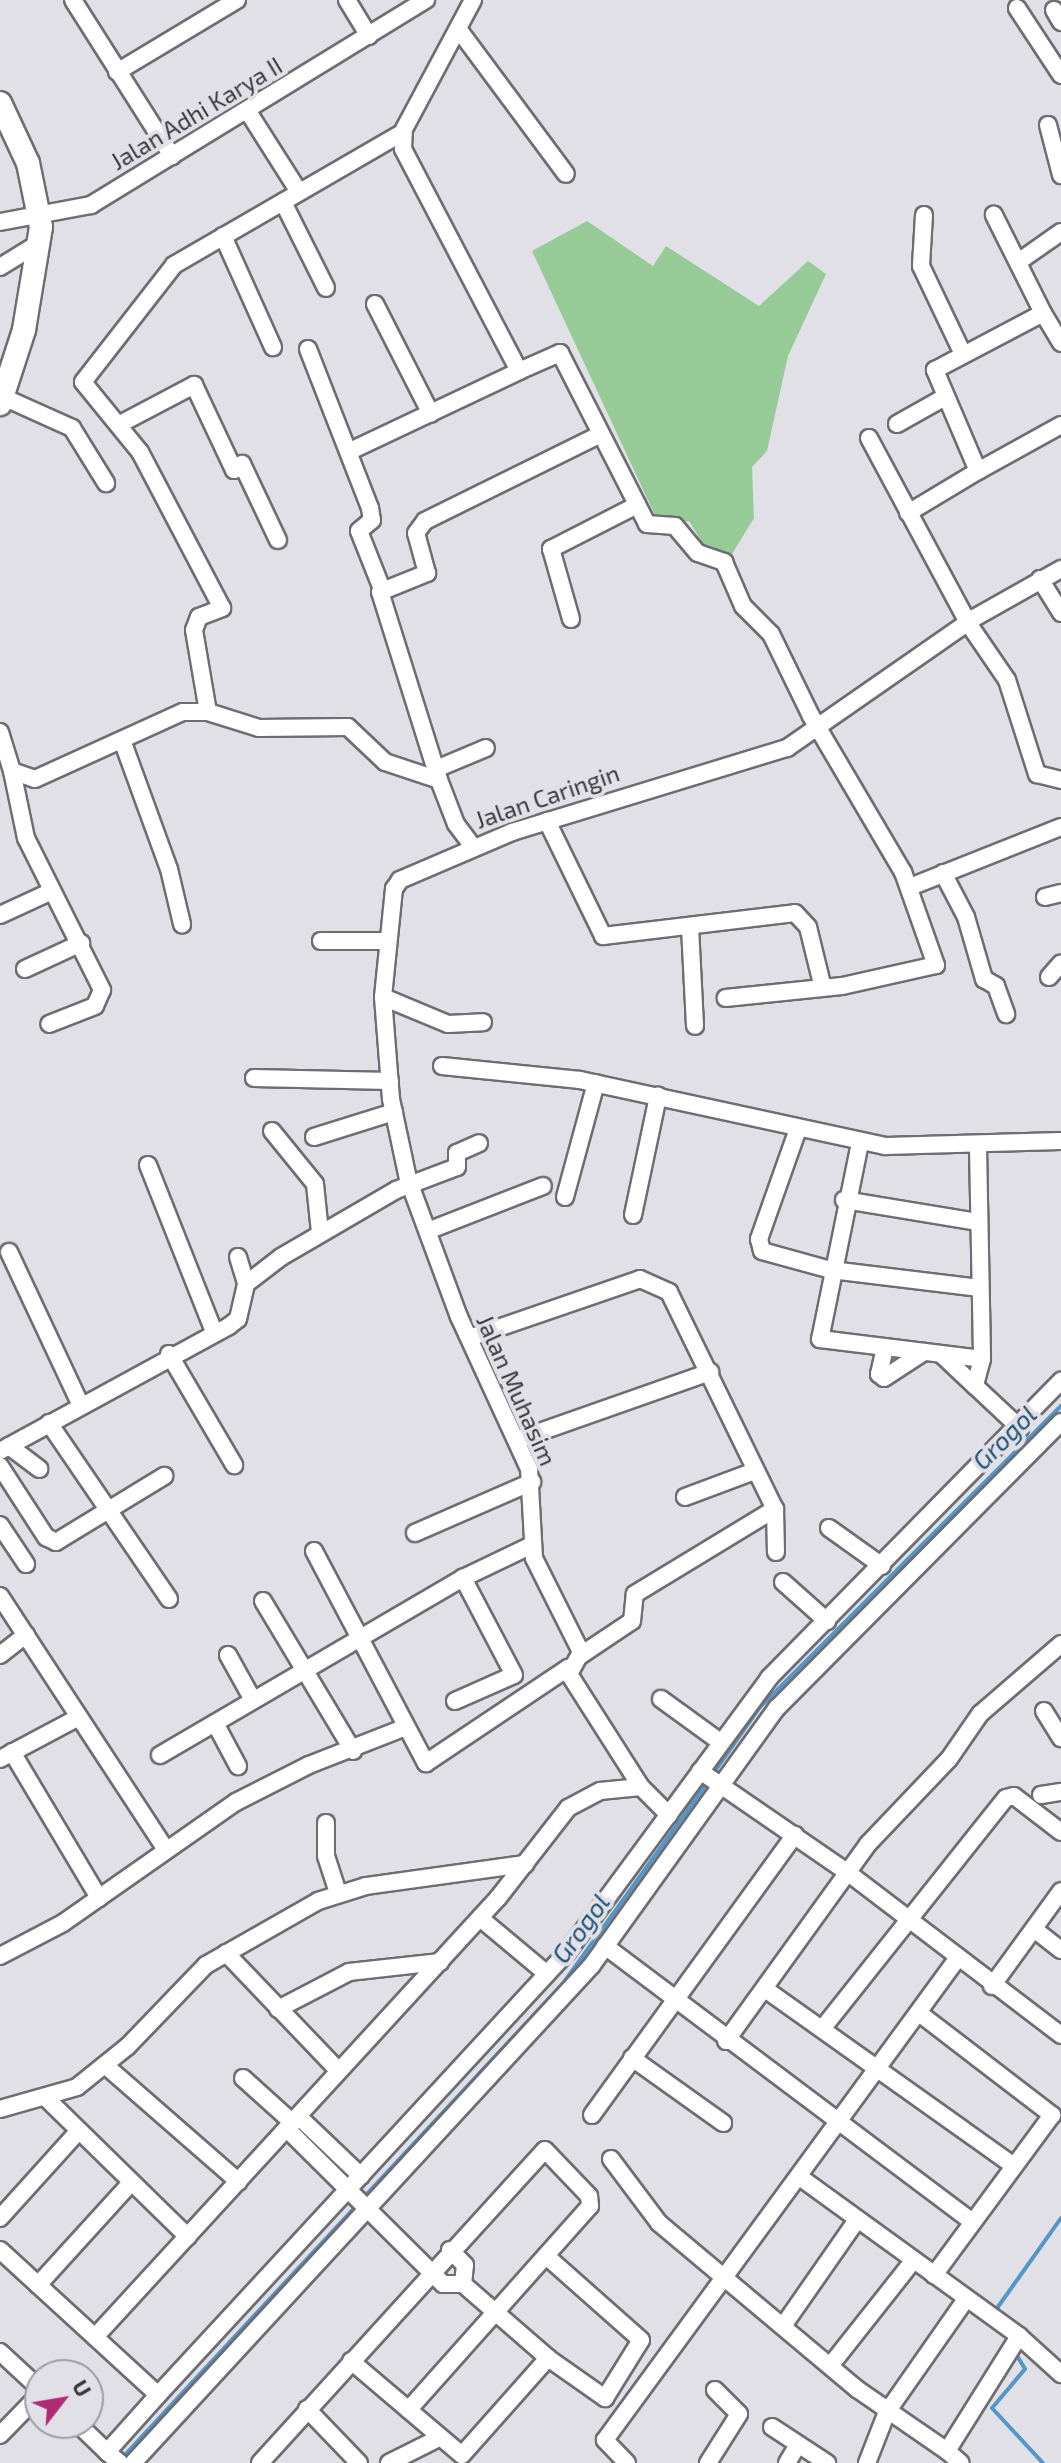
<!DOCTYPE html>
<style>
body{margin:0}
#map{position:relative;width:1061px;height:2463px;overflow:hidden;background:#e1e0e7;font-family:"Exo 2",sans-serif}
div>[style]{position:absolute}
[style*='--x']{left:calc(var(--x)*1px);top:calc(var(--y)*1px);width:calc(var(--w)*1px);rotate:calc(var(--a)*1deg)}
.green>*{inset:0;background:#96cb98}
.stream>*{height:4px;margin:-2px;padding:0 2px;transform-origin:2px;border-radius:2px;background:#5297c8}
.roads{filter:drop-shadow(2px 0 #6e6d73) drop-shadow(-2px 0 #6e6d73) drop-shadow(0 2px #6e6d73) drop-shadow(0 -2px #6e6d73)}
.minor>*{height:16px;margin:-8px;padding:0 8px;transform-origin:8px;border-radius:8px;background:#fff}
.secondary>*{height:22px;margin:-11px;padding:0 11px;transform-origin:11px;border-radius:11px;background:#fff}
span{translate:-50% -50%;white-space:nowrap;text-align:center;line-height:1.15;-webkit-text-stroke:8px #e1e0e7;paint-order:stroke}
.street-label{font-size:24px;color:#39393b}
.water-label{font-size:26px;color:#215477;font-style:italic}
.north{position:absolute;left:24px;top:2359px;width:80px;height:80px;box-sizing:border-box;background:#e1e0e7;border:2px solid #9e9da2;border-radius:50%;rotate:59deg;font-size:22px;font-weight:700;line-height:32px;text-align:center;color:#39393b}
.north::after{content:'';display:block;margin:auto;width:28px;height:36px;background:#af2b74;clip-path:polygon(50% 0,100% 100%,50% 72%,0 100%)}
</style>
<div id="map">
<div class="green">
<div style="clip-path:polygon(587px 221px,653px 266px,666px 246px,759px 306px,808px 261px,826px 274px,788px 356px,767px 451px,752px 467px,754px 518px,732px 554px,707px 550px,689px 521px,660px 526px,532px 251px)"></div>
</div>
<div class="stream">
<div style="--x:712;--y:1775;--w:83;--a:-54.8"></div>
<div style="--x:760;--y:1707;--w:426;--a:-45"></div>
<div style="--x:364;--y:2197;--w:290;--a:-47"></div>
<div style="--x:562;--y:1985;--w:249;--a:-54.3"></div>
<div style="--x:995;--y:2311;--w:114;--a:-54.6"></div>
<div style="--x:1016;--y:2354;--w:17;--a:59"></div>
<div style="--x:1025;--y:2369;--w:51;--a:130.2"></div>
<div style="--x:992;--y:2408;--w:75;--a:47.2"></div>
<div style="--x:122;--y:2458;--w:347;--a:-47.1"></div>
</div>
<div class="roads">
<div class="minor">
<div style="--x:73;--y:0;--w:185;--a:57.6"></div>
<div style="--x:347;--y:0;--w:42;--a:58.6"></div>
<div style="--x:473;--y:0;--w:146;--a:118.1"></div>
<div style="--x:404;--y:129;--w:20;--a:93"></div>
<div style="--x:403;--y:149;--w:250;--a:62.4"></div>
<div style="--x:519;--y:371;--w:45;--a:-23.7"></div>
<div style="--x:560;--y:353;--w:192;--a:63"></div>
<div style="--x:647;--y:524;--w:28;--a:4"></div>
<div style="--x:675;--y:526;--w:35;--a:50"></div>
<div style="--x:698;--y:553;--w:28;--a:19"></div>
<div style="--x:724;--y:562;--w:48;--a:66.6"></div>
<div style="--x:743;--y:606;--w:40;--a:45"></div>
<div style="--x:771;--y:634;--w:91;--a:64"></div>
<div style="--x:811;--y:716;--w:181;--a:59.5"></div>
<div style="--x:903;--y:872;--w:99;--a:70.5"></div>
<div style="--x:936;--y:965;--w:96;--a:167.4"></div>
<div style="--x:842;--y:986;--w:117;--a:174.1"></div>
<div style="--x:1017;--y:8;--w:80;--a:56.7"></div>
<div style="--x:1054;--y:10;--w:14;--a:60"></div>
<div style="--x:459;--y:30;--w:179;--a:53.4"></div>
<div style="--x:117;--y:72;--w:140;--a:-31"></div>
<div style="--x:247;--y:110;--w:97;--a:57.6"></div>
<div style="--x:1048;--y:125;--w:52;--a:75.4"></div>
<div style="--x:283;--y:202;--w:96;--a:63.4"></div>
<div style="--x:924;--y:215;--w:51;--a:93.4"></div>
<div style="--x:921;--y:266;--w:98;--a:64.5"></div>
<div style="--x:0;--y:222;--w:93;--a:-10.6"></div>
<div style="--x:91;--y:205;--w:393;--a:-31.5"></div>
<div style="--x:223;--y:236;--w:122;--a:65.8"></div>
<div style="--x:1021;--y:260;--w:49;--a:-35"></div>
<div style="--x:0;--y:267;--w:46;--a:-31.6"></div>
<div style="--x:375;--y:304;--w:123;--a:63"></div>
<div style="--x:1043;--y:313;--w:35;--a:59"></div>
<div style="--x:308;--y:349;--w:171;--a:68.7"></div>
<div style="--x:370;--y:508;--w:12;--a:81"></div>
<div style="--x:372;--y:520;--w:17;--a:140"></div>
<div style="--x:359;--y:531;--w:62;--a:68.4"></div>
<div style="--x:3;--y:397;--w:76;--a:24.2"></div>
<div style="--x:72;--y:428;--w:65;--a:58.3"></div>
<div style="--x:120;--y:424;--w:84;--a:-27.8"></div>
<div style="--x:194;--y:385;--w:94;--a:64.8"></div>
<div style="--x:234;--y:470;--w:10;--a:-37"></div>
<div style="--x:242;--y:464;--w:84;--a:64.7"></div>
<div style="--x:897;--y:424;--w:55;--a:-29.4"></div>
<div style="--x:869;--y:438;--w:210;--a:61.8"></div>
<div style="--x:968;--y:623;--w:69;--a:55.6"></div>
<div style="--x:1007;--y:680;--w:99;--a:72.3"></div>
<div style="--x:1037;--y:774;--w:25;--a:14"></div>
<div style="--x:350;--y:451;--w:187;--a:-25.3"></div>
<div style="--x:978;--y:471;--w:95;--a:-29"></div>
<div style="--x:908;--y:513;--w:82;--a:-31"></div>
<div style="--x:978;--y:471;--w:110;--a:-113.1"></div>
<div style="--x:935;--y:370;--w:122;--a:-27.8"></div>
<div style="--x:1043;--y:313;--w:110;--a:-116.6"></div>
<div style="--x:1040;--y:579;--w:40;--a:58"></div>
<div style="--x:571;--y:619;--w:73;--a:-105.9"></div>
<div style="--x:551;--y:549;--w:97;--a:-27.1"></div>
<div style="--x:208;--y:712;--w:83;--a:-99.7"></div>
<div style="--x:194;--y:630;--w:14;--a:-69"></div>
<div style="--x:199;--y:617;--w:25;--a:-21"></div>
<div style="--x:222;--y:608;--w:176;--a:-117.7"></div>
<div style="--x:140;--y:452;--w:90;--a:-129.2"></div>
<div style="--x:83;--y:382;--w:148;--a:-52.1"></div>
<div style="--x:174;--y:265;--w:263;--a:-30.1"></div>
<div style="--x:0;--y:732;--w:41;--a:72.9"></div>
<div style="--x:12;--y:771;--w:24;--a:19"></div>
<div style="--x:35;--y:779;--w:162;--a:-24.4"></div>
<div style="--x:183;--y:712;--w:25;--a:0"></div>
<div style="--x:208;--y:712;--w:53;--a:17.4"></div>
<div style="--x:259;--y:728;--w:89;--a:-0.6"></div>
<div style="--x:348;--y:727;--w:51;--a:43.4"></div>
<div style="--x:385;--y:762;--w:57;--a:18.4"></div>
<div style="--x:439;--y:780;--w:47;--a:68.9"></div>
<div style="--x:456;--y:824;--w:30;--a:53"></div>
<div style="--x:122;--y:740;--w:137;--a:70"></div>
<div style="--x:169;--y:869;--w:57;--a:76.7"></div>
<div style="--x:436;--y:769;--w:54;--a:-22.8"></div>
<div style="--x:12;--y:771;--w:68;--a:78.2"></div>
<div style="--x:26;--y:838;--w:170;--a:63.4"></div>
<div style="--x:102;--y:990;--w:17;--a:114"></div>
<div style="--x:95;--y:1006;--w:49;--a:158.6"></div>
<div style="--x:439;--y:780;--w:197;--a:-107.4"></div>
<div style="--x:380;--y:592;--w:51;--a:-22"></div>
<div style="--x:427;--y:573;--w:41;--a:-105.4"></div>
<div style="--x:416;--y:533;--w:15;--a:-53"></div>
<div style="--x:425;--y:521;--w:196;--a:-26.3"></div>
<div style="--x:547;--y:821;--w:128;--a:64"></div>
<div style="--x:603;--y:936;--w:193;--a:-6.8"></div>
<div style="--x:795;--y:913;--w:19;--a:47"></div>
<div style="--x:808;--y:927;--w:59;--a:76.2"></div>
<div style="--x:943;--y:873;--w:50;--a:62.4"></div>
<div style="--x:966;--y:917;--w:65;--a:73.8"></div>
<div style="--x:984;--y:979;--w:14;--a:30"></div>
<div style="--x:996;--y:986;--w:30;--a:70"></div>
<div style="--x:910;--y:887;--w:162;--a:-21.7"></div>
<div style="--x:1045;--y:897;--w:16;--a:-14"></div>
<div style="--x:0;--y:915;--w:55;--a:-24.7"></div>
<div style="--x:690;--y:927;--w:99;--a:87.1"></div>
<div style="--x:321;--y:941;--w:63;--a:0"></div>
<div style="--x:25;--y:969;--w:62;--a:-24.9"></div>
<div style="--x:1049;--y:977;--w:18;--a:-49"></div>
<div style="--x:383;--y:997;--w:70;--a:22.6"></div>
<div style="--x:448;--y:1024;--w:35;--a:-3"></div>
<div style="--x:442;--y:1066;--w:139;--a:5.8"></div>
<div style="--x:580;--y:1080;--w:312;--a:12.2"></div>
<div style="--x:885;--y:1146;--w:176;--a:-1.6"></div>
<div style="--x:254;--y:1078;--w:136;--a:1.3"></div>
<div style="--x:798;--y:1129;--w:117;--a:109.5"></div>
<div style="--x:759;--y:1239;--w:12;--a:76"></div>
<div style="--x:762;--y:1251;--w:72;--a:15.4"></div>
<div style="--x:831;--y:1270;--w:150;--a:6.9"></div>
<div style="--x:272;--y:1131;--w:68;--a:50.9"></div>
<div style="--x:315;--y:1184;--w:48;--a:84.1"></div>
<div style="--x:314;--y:1137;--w:84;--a:-17.4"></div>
<div style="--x:860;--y:1143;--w:200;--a:101.5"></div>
<div style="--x:820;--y:1339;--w:163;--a:7"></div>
<div style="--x:978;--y:1147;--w:212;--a:88.9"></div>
<div style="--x:982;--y:1359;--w:28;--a:105"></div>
<div style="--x:975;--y:1386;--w:62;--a:43"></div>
<div style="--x:148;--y:1165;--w:180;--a:68.4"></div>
<div style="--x:565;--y:1197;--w:118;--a:-74.8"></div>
<div style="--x:844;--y:1200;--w:136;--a:9.3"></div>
<div style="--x:633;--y:1215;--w:122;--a:-78.1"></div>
<div style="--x:430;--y:1230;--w:121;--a:-21.3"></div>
<div style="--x:9;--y:1252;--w:170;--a:64.9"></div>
<div style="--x:238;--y:1257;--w:28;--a:73"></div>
<div style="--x:469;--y:1338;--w:181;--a:-19"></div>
<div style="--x:640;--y:1279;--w:32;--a:24"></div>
<div style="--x:669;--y:1292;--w:242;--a:64"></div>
<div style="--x:775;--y:1509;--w:43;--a:88.7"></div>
<div style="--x:885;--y:1348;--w:27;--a:103"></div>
<div style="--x:879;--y:1374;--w:6;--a:39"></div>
<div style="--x:884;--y:1378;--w:48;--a:-33"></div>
<div style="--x:169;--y:1354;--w:129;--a:59.6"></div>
<div style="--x:942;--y:1355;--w:45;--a:43.2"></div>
<div style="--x:49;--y:1423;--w:213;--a:55.7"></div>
<div style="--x:517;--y:1440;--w:205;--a:-19.4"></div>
<div style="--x:9;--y:1446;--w:38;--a:37"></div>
<div style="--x:0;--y:1451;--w:261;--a:-28.6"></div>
<div style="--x:229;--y:1326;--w:11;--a:-38"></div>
<div style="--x:238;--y:1319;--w:36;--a:-77"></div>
<div style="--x:246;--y:1284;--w:44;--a:-37.6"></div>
<div style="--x:281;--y:1257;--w:133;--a:-30.2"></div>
<div style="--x:396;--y:1190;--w:65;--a:-20.7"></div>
<div style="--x:457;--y:1167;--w:14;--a:-90"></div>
<div style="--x:457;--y:1153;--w:24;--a:-24"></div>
<div style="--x:0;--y:1466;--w:85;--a:57.1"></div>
<div style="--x:46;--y:1537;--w:11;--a:27"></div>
<div style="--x:56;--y:1542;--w:127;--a:-31.4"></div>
<div style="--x:685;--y:1497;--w:75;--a:-20.4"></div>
<div style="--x:0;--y:1525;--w:47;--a:56.3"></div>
<div style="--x:829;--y:1528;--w:65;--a:35.6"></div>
<div style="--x:415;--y:1533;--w:128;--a:-23.6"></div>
<div style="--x:314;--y:1551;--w:240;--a:62.2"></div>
<div style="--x:426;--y:1763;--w:171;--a:-33.8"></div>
<div style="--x:783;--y:1582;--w:59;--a:41.6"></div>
<div style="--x:0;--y:1596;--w:303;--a:56.8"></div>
<div style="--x:263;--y:1601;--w:175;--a:59"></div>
<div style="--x:0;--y:1655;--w:33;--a:-38"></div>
<div style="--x:228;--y:1655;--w:51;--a:60.9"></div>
<div style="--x:581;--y:1655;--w:61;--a:-33.7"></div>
<div style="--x:632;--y:1621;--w:27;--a:-84"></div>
<div style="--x:635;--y:1594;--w:164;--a:-31.3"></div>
<div style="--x:661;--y:1699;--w:72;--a:35.9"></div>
<div style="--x:455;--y:1701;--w:64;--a:-23.8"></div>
<div style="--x:514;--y:1675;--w:110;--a:-117.7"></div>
<div style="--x:1044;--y:1711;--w:32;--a:58"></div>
<div style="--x:215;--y:1723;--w:49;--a:61.9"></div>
<div style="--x:12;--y:1752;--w:170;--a:59.2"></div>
<div style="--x:160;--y:1755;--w:351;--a:-30.3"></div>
<div style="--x:463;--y:1578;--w:76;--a:-25.6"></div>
<div style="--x:0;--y:1759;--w:89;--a:-28"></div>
<div style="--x:700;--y:1771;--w:178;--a:34.5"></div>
<div style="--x:847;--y:1872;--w:269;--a:37.3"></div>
<div style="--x:1041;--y:1795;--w:20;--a:-9"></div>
<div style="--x:669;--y:1815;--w:40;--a:-135"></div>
<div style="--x:641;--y:1787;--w:134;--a:-122.5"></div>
<div style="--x:569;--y:1674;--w:25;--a:-61"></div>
<div style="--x:581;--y:1652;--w:105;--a:-116.6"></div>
<div style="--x:534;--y:1558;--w:89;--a:-93.2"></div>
<div style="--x:529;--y:1469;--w:167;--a:-114.7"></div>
<div style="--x:459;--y:1317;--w:147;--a:-110.3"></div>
<div style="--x:408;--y:1179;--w:82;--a:-102"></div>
<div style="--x:391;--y:1099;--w:102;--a:-94.5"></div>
<div style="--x:383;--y:997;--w:109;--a:-84.2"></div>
<div style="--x:394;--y:889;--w:11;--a:-56"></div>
<div style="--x:400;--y:880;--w:122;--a:-23.2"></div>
<div style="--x:512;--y:832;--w:288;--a:-17"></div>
<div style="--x:787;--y:748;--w:228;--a:-34.8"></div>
<div style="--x:974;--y:618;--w:100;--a:-29.4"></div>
<div style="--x:326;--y:1823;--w:33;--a:90"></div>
<div style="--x:326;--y:1856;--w:39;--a:72"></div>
<div style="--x:480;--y:1918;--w:87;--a:39.9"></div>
<div style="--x:1034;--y:1929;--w:34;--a:38"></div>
<div style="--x:605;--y:1946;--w:459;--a:36.9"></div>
<div style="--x:226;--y:1953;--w:162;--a:46.3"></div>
<div style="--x:0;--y:1956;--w:71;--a:-27.6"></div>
<div style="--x:63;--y:1923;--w:211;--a:-35"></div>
<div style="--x:236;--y:1802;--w:82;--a:-26.9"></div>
<div style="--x:309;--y:1765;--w:104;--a:-21.4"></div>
<div style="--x:992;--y:1986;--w:117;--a:-54"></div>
<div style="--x:765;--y:1989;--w:305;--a:35.4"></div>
<div style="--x:278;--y:2009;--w:80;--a:-27.5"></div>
<div style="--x:349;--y:1972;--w:92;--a:-6.3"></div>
<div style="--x:919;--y:2013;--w:168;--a:37.5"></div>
<div style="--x:1052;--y:2115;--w:199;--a:126.4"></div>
<div style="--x:822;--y:2029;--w:295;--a:-51.5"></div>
<div style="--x:1006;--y:1798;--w:8;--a:-14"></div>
<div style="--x:1014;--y:1796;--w:59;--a:37.5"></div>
<div style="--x:726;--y:2041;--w:243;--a:-54.2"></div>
<div style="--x:868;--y:1844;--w:117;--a:-46.4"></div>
<div style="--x:949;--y:1759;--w:55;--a:-55.4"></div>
<div style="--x:980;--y:1714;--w:107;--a:-40.8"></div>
<div style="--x:632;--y:2058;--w:112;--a:35.5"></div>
<div style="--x:106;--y:2066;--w:176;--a:41.1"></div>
<div style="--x:243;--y:2078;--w:67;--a:42"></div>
<div style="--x:47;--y:2099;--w:197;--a:44.4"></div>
<div style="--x:0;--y:2109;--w:80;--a:-15.9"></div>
<div style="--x:77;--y:2087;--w:65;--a:-38.8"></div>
<div style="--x:128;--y:2046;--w:112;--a:-46.1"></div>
<div style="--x:206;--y:1965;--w:129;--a:-29.7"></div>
<div style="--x:318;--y:1901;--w:50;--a:-17.4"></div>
<div style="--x:366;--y:1886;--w:161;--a:-7.9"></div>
<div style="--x:592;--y:2115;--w:346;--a:-54.1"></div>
<div style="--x:298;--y:2116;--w:87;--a:43.6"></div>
<div style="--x:287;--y:2129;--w:220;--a:44.8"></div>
<div style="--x:443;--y:2284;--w:20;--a:0"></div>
<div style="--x:611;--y:2159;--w:80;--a:53.1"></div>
<div style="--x:659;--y:2223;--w:258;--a:40"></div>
<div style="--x:857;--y:2389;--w:109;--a:34.6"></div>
<div style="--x:947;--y:2451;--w:136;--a:-57.9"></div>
<div style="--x:801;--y:2178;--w:269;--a:35.9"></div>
<div style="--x:1019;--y:2336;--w:57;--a:42.1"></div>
<div style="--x:0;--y:2218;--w:113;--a:-47.9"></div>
<div style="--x:0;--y:2250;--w:214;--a:42.5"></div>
<div style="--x:158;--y:2395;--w:604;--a:-47.28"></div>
<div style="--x:568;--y:1951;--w:339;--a:-53.6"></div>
<div style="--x:769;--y:1678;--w:417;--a:-45.5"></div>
<div style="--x:450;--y:2250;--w:21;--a:45"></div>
<div style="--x:465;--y:2265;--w:19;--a:96"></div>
<div style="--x:463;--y:2284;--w:113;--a:41"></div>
<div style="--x:548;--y:2358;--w:70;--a:35.1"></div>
<div style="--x:605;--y:2398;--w:68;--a:-58.2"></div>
<div style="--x:641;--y:2340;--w:127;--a:-138.5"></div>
<div style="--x:38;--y:2285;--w:137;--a:-47.7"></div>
<div style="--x:783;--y:2326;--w:129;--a:-55.1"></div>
<div style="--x:95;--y:2337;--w:596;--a:-47.45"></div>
<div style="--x:498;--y:1898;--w:114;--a:-52.1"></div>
<div style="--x:568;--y:1808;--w:36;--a:-28"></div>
<div style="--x:600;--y:1791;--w:41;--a:-5.6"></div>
<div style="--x:0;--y:2352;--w:54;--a:42.8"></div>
<div style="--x:351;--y:2361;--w:145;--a:40.3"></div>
<div style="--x:462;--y:2455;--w:130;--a:-48.4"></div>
<div style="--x:830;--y:2366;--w:134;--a:-51.7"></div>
<div style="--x:307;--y:2409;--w:75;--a:46.1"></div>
<div style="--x:77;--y:2423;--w:42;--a:44"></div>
<div style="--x:772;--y:2427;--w:66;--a:33.2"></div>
<div style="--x:0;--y:2435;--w:57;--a:-45.7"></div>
<div style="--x:947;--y:2451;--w:18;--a:41"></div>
<div style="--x:120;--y:2463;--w:17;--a:-140"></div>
<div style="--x:107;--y:2452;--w:76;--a:-48.2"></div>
<div style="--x:133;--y:2463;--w:677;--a:-47.33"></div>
<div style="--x:592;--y:1965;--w:317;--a:-54.3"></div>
<div style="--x:777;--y:1708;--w:403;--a:-45.2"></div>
<div style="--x:260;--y:2463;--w:423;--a:-47.7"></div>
<div style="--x:545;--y:2150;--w:64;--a:46.3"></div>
<div style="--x:589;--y:2196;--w:10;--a:84"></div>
<div style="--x:590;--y:2206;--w:273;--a:131.7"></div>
<div style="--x:389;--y:2463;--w:56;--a:-26.6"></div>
<div style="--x:627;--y:2463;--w:32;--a:-134"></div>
<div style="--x:605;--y:2440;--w:596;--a:-53.8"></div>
<div style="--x:708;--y:2463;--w:58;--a:-57.7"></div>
<div style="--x:739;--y:2414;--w:34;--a:-135"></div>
<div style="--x:787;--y:2463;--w:21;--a:-59"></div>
<div style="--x:867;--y:2463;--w:55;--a:-68.6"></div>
<div style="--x:887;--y:2412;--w:138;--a:-55"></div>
</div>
<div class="secondary">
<div style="--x:0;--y:103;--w:66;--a:65"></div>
<div style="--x:28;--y:163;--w:65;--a:78.5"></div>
<div style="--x:41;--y:227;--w:104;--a:99.4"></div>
<div style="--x:24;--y:330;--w:78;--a:108"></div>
</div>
</div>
<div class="street-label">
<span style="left:196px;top:113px;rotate:-31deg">Jalan Adhi Karya II</span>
<span style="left:547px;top:796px;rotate:-19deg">Jalan Caringin</span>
<span style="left:517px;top:1390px;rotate:66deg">Jalan Muhasim</span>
</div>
<div class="water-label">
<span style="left:1004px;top:1437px;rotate:-45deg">Grogol</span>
<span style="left:580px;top:1928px;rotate:-54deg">Grogol</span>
</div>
<div class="north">U</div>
</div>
